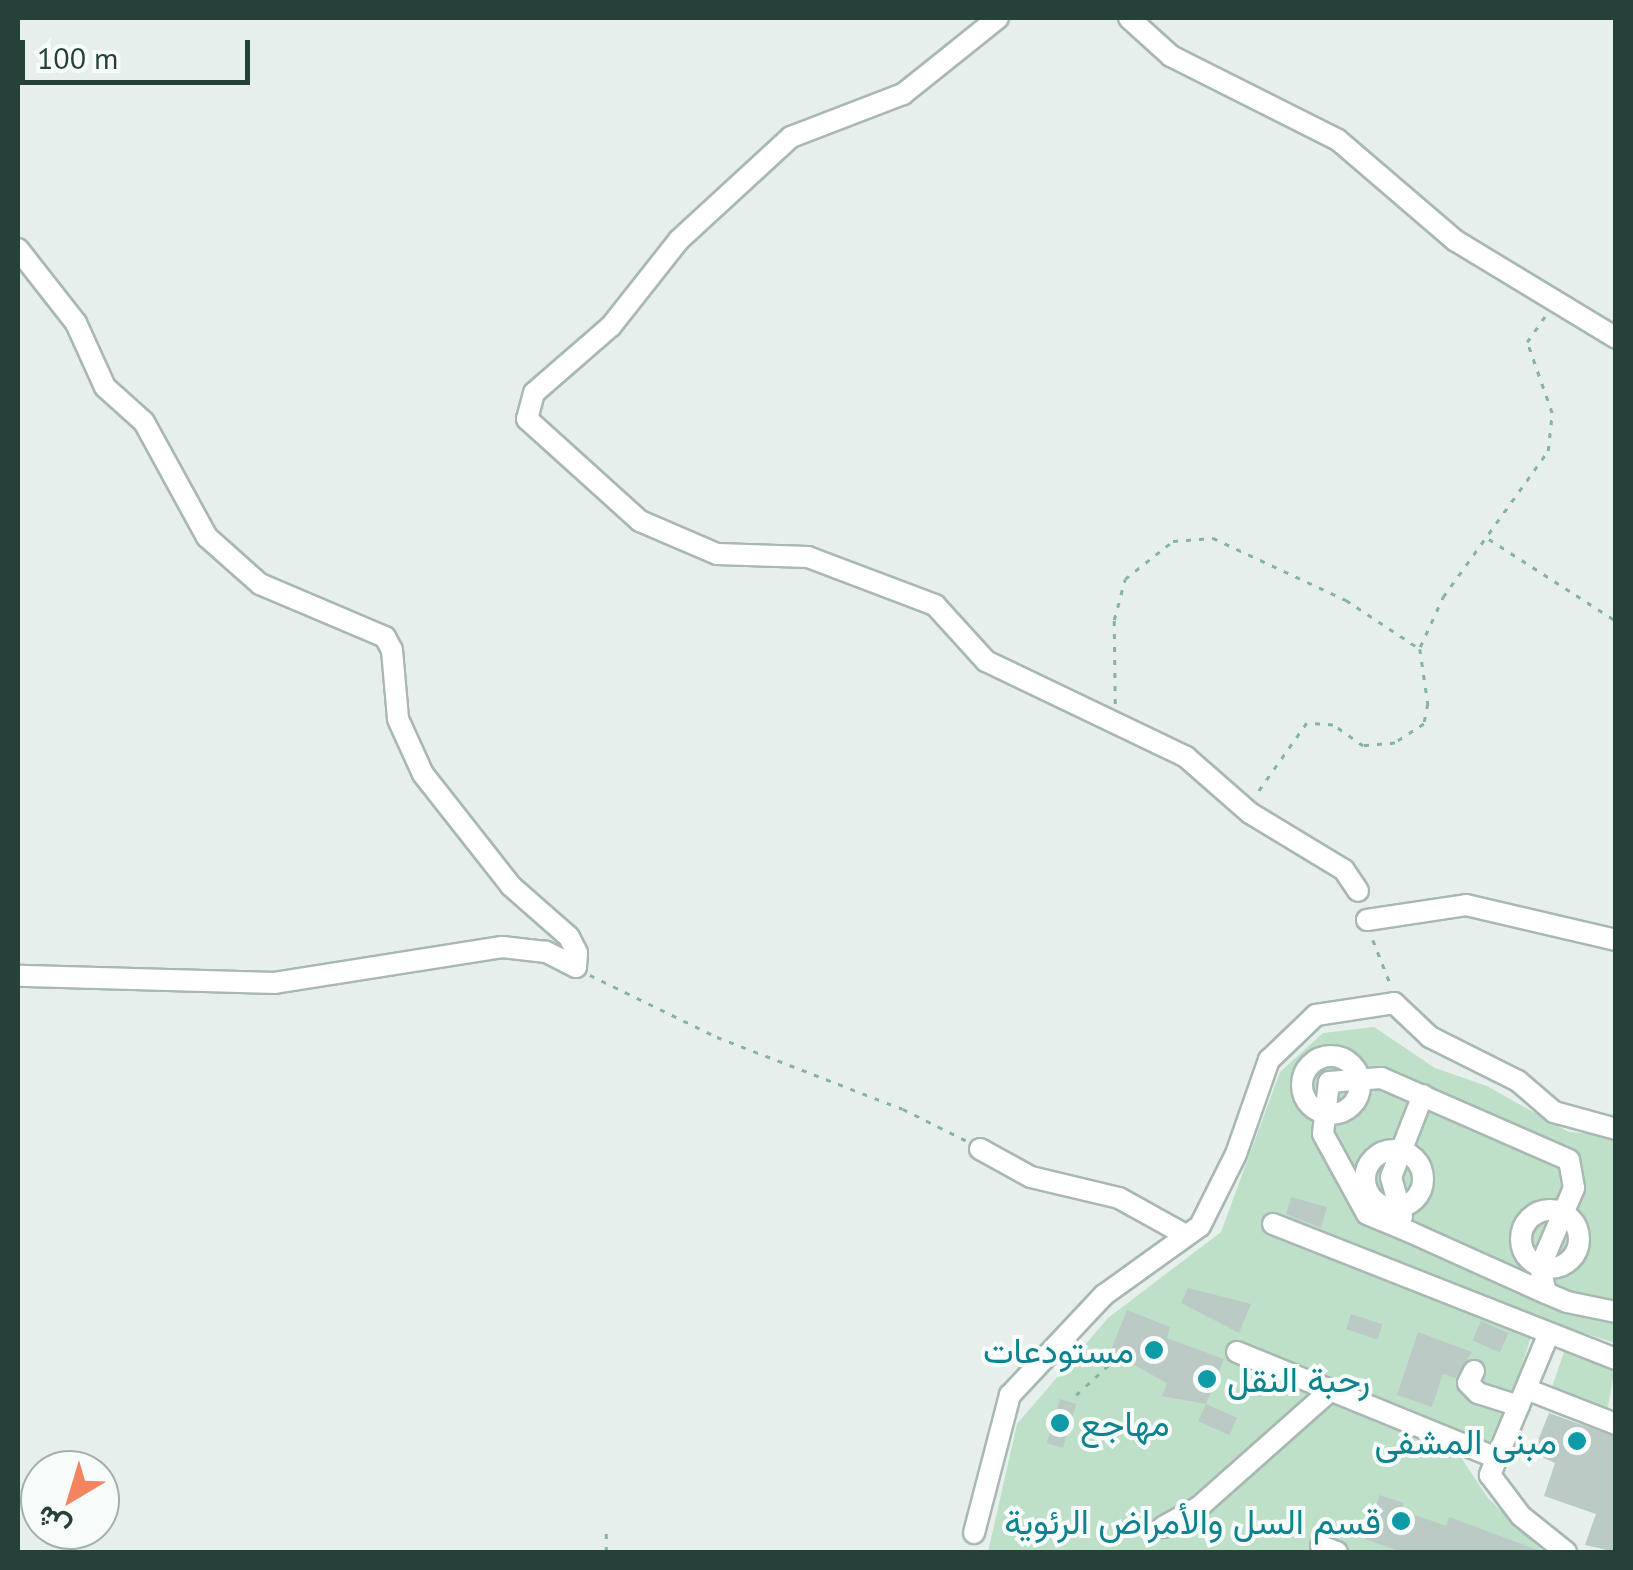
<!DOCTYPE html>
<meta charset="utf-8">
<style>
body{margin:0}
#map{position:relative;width:1633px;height:1570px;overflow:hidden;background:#e6efeb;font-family:"PT Sans",Vazirmatn,sans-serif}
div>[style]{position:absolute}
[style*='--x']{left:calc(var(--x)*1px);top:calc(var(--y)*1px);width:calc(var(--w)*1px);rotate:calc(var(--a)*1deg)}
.green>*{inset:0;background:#bfe0c8}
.building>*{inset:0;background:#bbcac4;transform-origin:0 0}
.path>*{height:2.5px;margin-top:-1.25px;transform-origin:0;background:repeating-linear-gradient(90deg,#86b3a5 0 5px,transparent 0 13px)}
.roads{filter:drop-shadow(2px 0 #a8b8b2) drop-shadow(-2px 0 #a8b8b2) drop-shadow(0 2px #a8b8b2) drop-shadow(0 -2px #a8b8b2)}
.minor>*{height:20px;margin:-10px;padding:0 10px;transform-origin:10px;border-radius:10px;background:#fff}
.minor>.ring{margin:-10px;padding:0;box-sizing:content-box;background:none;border:20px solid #fff;border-radius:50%}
.dots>*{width:28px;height:28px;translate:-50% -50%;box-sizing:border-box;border:5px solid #f7fbf9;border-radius:50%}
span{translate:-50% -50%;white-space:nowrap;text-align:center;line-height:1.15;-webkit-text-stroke:8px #f7fbf9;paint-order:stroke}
.culture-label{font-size:35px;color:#0d838f}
.right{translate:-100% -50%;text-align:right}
.left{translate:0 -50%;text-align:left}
.frame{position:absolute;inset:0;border:20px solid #24423a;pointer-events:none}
.north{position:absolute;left:20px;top:1450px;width:100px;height:100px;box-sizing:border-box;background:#f7fbf9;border:2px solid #a3b1ad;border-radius:50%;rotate:218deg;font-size:28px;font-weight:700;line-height:40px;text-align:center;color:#24423a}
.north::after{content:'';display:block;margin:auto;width:35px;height:45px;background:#f4845f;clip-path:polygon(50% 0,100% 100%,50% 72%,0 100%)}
.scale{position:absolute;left:20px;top:40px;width:230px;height:45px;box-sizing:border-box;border:5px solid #24423a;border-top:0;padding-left:12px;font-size:30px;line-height:35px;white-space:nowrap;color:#24423a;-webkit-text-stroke:8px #f7fbf9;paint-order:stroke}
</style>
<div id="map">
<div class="green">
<div style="clip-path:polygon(1374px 1027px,1435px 1068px,1487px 1086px,1569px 1132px,1615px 1136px,1615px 1343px,1537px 1318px,1499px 1437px,1458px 1453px,1488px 1498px,1544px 1552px,988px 1552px,1017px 1424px,1108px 1318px,1221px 1232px,1280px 1072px,1323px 1033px)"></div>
<div style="clip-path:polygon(1565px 1349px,1615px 1367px,1607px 1412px,1550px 1393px)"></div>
</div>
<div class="building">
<div style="clip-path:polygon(1291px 1197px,1327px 1207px,1321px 1228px,1286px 1214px)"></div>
<div style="clip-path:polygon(1188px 1288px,1251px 1304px,1239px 1333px,1181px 1303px)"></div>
<div style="clip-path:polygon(1127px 1310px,1170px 1327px,1167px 1338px,1224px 1359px,1206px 1404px,1162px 1396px,1167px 1383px,1110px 1352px)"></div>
<div style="left:1351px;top:1314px;width:33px;height:16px;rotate:18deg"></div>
<div style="left:1481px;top:1321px;width:30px;height:21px;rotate:24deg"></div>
<div style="clip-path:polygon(1418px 1332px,1472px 1352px,1455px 1378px,1443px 1374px,1432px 1407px,1397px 1395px)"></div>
<div style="left:1060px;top:1399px;width:17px;height:46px;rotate:17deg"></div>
<div style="left:1206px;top:1404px;width:34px;height:19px;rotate:24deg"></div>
<div style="clip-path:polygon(1549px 1413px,1616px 1437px,1616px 1552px,1585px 1545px,1596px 1514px,1544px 1496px,1555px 1463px,1533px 1453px)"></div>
<div style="clip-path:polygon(1380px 1495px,1404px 1503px,1401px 1510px,1446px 1526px,1449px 1517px,1543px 1552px,1402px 1552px,1365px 1539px)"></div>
</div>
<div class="path">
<div style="--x:1489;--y:539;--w:151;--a:32.8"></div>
<div style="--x:1420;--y:647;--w:55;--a:-65.3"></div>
<div style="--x:1443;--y:597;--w:180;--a:-54.3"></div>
<div style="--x:1548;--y:451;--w:38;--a:-84"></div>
<div style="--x:1552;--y:413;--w:75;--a:-109.4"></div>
<div style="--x:1527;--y:342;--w:33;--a:-55"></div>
<div style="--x:1115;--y:704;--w:84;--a:-90.7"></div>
<div style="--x:1114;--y:620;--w:42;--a:-75"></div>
<div style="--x:1125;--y:579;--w:61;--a:-38.4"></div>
<div style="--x:1173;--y:541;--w:40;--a:-4.3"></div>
<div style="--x:1213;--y:538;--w:147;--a:25"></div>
<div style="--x:1346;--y:600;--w:89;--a:33.5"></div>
<div style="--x:1420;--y:649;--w:56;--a:81.7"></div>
<div style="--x:1428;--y:704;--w:20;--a:101"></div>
<div style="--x:1424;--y:724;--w:35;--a:147"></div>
<div style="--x:1395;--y:743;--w:32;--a:175"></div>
<div style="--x:1363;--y:746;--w:37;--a:-145"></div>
<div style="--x:1333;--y:725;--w:26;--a:-176"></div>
<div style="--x:1307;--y:723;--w:87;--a:125.2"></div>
<div style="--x:1373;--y:940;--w:46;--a:68.4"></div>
<div style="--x:590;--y:975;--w:141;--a:26"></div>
<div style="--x:717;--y:1037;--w:199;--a:21.2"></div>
<div style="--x:903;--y:1109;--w:72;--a:26.6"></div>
<div style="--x:1076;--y:1395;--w:52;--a:-42.6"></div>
<div style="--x:606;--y:1552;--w:19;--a:-90"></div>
</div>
<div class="roads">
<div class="minor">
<div style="--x:998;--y:18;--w:122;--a:141.3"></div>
<div style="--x:903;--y:94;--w:120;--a:159"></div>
<div style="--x:791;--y:137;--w:152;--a:137.4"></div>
<div style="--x:679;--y:240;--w:110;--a:128.3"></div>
<div style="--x:611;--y:326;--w:102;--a:139"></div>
<div style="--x:534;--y:393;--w:27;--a:105"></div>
<div style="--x:527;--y:419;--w:152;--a:42.1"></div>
<div style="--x:640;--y:521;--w:84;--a:23.2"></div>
<div style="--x:717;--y:554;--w:91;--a:1.9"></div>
<div style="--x:808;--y:557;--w:136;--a:20.7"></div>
<div style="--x:935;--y:605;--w:76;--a:47.7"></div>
<div style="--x:986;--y:661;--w:222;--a:25.6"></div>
<div style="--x:1186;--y:757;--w:85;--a:41.2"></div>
<div style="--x:1250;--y:813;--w:110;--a:31.2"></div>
<div style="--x:1344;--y:870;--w:25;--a:56"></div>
<div style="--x:1129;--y:18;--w:57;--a:42.1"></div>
<div style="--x:1171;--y:56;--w:187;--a:26.7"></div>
<div style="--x:1338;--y:140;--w:155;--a:40.6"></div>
<div style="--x:1456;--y:241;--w:187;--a:31.2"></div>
<div style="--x:18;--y:249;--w:94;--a:51.9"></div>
<div style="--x:76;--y:323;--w:70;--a:65.6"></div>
<div style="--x:105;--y:387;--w:52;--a:41.9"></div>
<div style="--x:144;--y:422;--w:131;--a:61.3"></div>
<div style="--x:207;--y:537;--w:71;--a:41.6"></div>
<div style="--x:260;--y:584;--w:136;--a:23"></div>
<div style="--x:385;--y:637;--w:15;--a:62"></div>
<div style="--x:392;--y:650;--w:69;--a:85"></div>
<div style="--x:398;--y:719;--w:60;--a:65.6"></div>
<div style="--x:423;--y:774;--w:142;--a:51.8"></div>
<div style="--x:511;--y:886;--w:77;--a:41.3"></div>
<div style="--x:569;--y:937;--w:18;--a:63"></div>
<div style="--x:577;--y:953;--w:14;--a:94"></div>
<div style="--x:576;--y:967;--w:34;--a:-153"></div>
<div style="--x:546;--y:952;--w:44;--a:-173.5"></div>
<div style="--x:502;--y:947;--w:230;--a:171"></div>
<div style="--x:275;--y:983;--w:257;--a:-178.4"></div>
<div style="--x:1367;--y:920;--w:100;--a:-8.6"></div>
<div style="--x:1466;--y:905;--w:154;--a:13.1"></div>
<div class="ring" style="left:1302px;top:1056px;width:38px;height:38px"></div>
<div style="--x:980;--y:1149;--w:58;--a:28.8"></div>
<div style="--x:1031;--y:1177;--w:90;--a:13.4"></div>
<div style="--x:1119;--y:1198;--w:74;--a:29"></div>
<div class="ring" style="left:1365px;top:1150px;width:38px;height:38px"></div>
<div class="ring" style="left:1521px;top:1210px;width:38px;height:38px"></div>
<div style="--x:1402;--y:1217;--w:41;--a:-105.4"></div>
<div style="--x:1391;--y:1177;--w:88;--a:-68.7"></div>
<div style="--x:1273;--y:1224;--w:369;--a:21.5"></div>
<div style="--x:1546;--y:1293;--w:27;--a:-103"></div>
<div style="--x:1540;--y:1267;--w:86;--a:-66.7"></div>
<div style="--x:1574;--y:1188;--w:28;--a:-100"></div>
<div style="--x:1569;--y:1160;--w:205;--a:-156.4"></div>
<div style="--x:1381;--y:1078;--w:52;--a:175.6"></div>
<div style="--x:1329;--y:1082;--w:52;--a:96.6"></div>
<div style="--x:1323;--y:1134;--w:91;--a:61.2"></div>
<div style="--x:1367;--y:1214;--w:47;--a:22.7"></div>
<div style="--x:1410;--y:1232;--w:149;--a:24.2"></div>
<div style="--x:1546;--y:1293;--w:23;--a:23"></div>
<div style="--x:1567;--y:1302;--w:50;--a:11.5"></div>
<div style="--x:1549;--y:1333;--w:154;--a:112.6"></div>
<div style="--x:1490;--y:1475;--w:51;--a:52.9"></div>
<div style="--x:1521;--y:1516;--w:58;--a:38.7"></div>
<div style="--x:1237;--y:1352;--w:281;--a:22.2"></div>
<div style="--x:1474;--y:1371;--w:13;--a:117"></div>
<div style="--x:1468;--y:1383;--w:14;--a:45"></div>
<div style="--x:1478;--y:1393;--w:43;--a:17.6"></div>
<div style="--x:1526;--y:1389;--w:97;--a:21.3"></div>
<div style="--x:1163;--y:1527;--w:41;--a:-29.1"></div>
<div style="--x:1199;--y:1507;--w:176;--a:-41.6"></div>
<div style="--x:974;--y:1533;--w:143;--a:-75.4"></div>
<div style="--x:1010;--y:1395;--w:137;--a:-46.8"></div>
<div style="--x:1104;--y:1295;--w:118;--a:-35.7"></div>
<div style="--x:1200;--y:1226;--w:80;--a:-63.4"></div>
<div style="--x:1236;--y:1154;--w:100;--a:-70.7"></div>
<div style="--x:1269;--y:1060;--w:65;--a:-43.8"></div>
<div style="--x:1316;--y:1015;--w:79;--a:-8.7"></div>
<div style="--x:1394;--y:1003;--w:50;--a:43.4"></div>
<div style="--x:1430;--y:1037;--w:98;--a:26.6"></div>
<div style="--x:1518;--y:1081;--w:48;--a:40.7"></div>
<div style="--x:1554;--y:1112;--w:64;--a:15.3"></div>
<div style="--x:1321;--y:1546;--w:17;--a:21"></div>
</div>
</div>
<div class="dots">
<div style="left:1154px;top:1350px;background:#0f9aa8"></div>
<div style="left:1207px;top:1379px;background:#0f9aa8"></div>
<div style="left:1060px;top:1423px;background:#0f9aa8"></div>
<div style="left:1577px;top:1441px;background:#0f9aa8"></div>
<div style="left:1401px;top:1521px;background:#0f9aa8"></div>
</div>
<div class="culture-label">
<span class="right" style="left:1134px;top:1350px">مستودعات</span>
<span class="left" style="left:1227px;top:1379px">رحبة النقل</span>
<span class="left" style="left:1080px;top:1423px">مهاجع</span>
<span class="right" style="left:1557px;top:1441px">مبنى المشفى</span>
<span class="right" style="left:1381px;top:1521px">قسم السل والأمراض الرئوية</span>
</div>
<div class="frame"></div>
<div class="north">ش</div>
<div class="scale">100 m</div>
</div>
